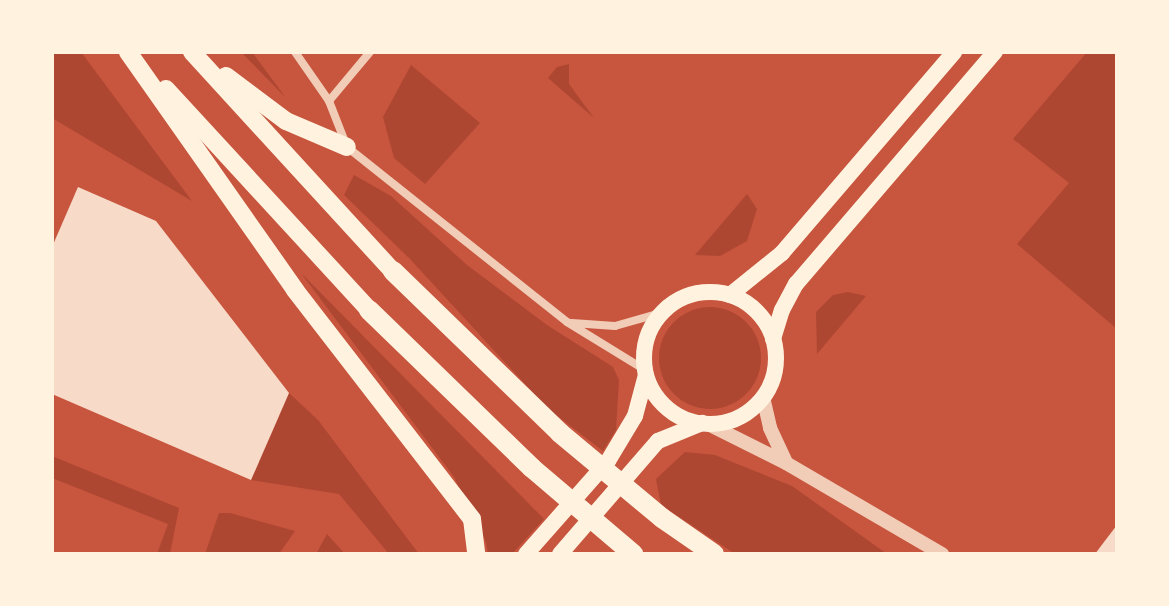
<!DOCTYPE html>
<style>
body{margin:0}
#map{position:relative;width:1169px;height:606px;overflow:hidden;background:#c8553d;font-family:Helvetica,sans-serif}
div>[style]{position:absolute}
[style*='--x']{left:calc(var(--x)*1px);top:calc(var(--y)*1px);width:calc(var(--w)*1px);rotate:calc(var(--a)*1deg)}
.green>*{inset:0;background:#ae4732}
.round{border-radius:50%}
.building>*{inset:0;background:#f7dbc8}
.minor>*{height:8px;margin:-4px;padding:0 4px;transform-origin:4px;border-radius:4px;background:#f1ccb7}
.tertiary>*{height:14px;margin:-7px;padding:0 7px;transform-origin:7px;border-radius:7px;background:#f1ccb7}
.secondary>*{height:16px;margin:-8px;padding:0 8px;transform-origin:8px;border-radius:8px;background:#fff3e0}
.secondary>.ring{margin:-8px;padding:0;box-sizing:content-box;background:none;border:16px solid #fff3e0;border-radius:50%}
.primary>*{height:18px;margin:-9px;padding:0 9px;transform-origin:9px;border-radius:9px;background:#fff3e0}
.motorway>*{height:20px;margin:-10px;padding:0 10px;transform-origin:10px;border-radius:10px;background:#fff3e0}
span{translate:-50% -50%;white-space:nowrap;text-align:center;line-height:1.15;-webkit-text-stroke:7px #fff3e0;paint-order:stroke}
.frame{position:absolute;inset:0;border:54px solid #fff3e0;pointer-events:none}
</style>
<div id="map">
<div class="green">
<div style="clip-path:polygon(52px 52px,81px 52px,192px 201px,52px 118px)"></div>
<div style="clip-path:polygon(241px 52px,252px 52px,286px 98px)"></div>
<div style="clip-path:polygon(1087px 52px,1117px 52px,1117px 329px,1017px 244px,1069px 183px,1013px 139px)"></div>
<div style="clip-path:polygon(569px 64px,569px 84px,594px 118px,548px 78px,557px 67px)"></div>
<div style="clip-path:polygon(411px 65px,480px 123px,425px 184px,394px 158px,383px 117px)"></div>
<div style="clip-path:polygon(354px 175px,391px 196px,467px 265px,547px 325px,613px 367px,619px 380px,616px 430px,603px 451px,547px 408px,410px 259px,344px 195px)"></div>
<div style="clip-path:polygon(747px 194px,757px 209px,747px 241px,720px 256px,695px 255px)"></div>
<div style="clip-path:polygon(301px 273px,544px 519px,512px 554px,488px 554px,486px 542px,454px 477px)"></div>
<div style="clip-path:polygon(848px 292px,866px 296px,817px 354px,816px 312px,833px 295px)"></div>
<div class="round" style="left:659px;top:307px;width:102px;height:102px"></div>
<div style="clip-path:polygon(289px 393px,318px 420px,419px 554px,389px 554px,339px 494px,251px 480px)"></div>
<div style="clip-path:polygon(685px 452px,715px 455px,792px 486px,887px 554px,735px 554px,661px 505px,656px 479px)"></div>
<div style="clip-path:polygon(52px 456px,179px 508px,170px 554px,157px 554px,168px 524px,52px 478px)"></div>
<div style="clip-path:polygon(219px 513px,230px 513px,295px 531px,279px 554px,205px 554px)"></div>
<div style="clip-path:polygon(327px 534px,345px 554px,316px 554px)"></div>
</div>
<div class="building">
<div style="clip-path:polygon(78px 187px,156px 221px,289px 393px,251px 480px,52px 394px,52px 247px)"></div>
<div style="clip-path:polygon(1117px 525px,1117px 554px,1095px 554px,1104px 542px)"></div>
</div>
<div class="minor">
<div style="--x:295;--y:52;--w:60;--a:55.2"></div>
<div style="--x:329;--y:101;--w:49;--a:68.6"></div>
<div style="--x:347;--y:147;--w:281;--a:38.5"></div>
<div style="--x:567;--y:322;--w:92;--a:31.6"></div>
<div style="--x:329;--y:101;--w:64;--a:-50.1"></div>
<div style="--x:572;--y:323;--w:43;--a:4"></div>
<div style="--x:615;--y:326;--w:48;--a:-15.8"></div>
</div>
<div class="tertiary">
<div style="--x:763;--y:397;--w:32;--a:77"></div>
<div style="--x:770;--y:428;--w:38;--a:65"></div>
<div style="--x:706;--y:423;--w:89;--a:26.6"></div>
<div style="--x:786;--y:463;--w:181;--a:30.3"></div>
</div>
<div class="secondary">
<div class="ring" style="left:644px;top:292px;width:116px;height:116px"></div>
<div style="--x:730;--y:295;--w:67;--a:-38.9"></div>
<div style="--x:782;--y:253;--w:265;--a:-49.4"></div>
<div style="--x:773;--y:339;--w:30;--a:-73"></div>
<div style="--x:782;--y:310;--w:30;--a:-62"></div>
<div style="--x:796;--y:284;--w:306;--a:-49.4"></div>
<div style="--x:526;--y:554;--w:124;--a:-48.6"></div>
<div style="--x:608;--y:461;--w:52;--a:-59"></div>
<div style="--x:635;--y:416;--w:42;--a:-75"></div>
<div style="--x:560;--y:554;--w:150;--a:-49.1"></div>
<div style="--x:658;--y:441;--w:48;--a:-22.2"></div>
</div>
<div class="primary">
<div style="--x:128;--y:52;--w:291;--a:54.9"></div>
<div style="--x:295;--y:290;--w:289;--a:52.3"></div>
<div style="--x:472;--y:519;--w:35;--a:83"></div>
<div style="--x:192;--y:52;--w:297;--a:47.5"></div>
<div style="--x:226;--y:76;--w:75;--a:36.9"></div>
<div style="--x:286;--y:121;--w:66;--a:23.1"></div>
<div style="--x:166;--y:89;--w:300;--a:47.4"></div>
</div>
<div class="motorway">
<div style="--x:393;--y:271;--w:233;--a:44.1"></div>
<div style="--x:560;--y:433;--w:133;--a:39.8"></div>
<div style="--x:662;--y:518;--w:63;--a:34.7"></div>
<div style="--x:369;--y:310;--w:227;--a:44.1"></div>
<div style="--x:532;--y:468;--w:133;--a:40.4"></div>
</div>
<div class="frame"></div>
</div>
